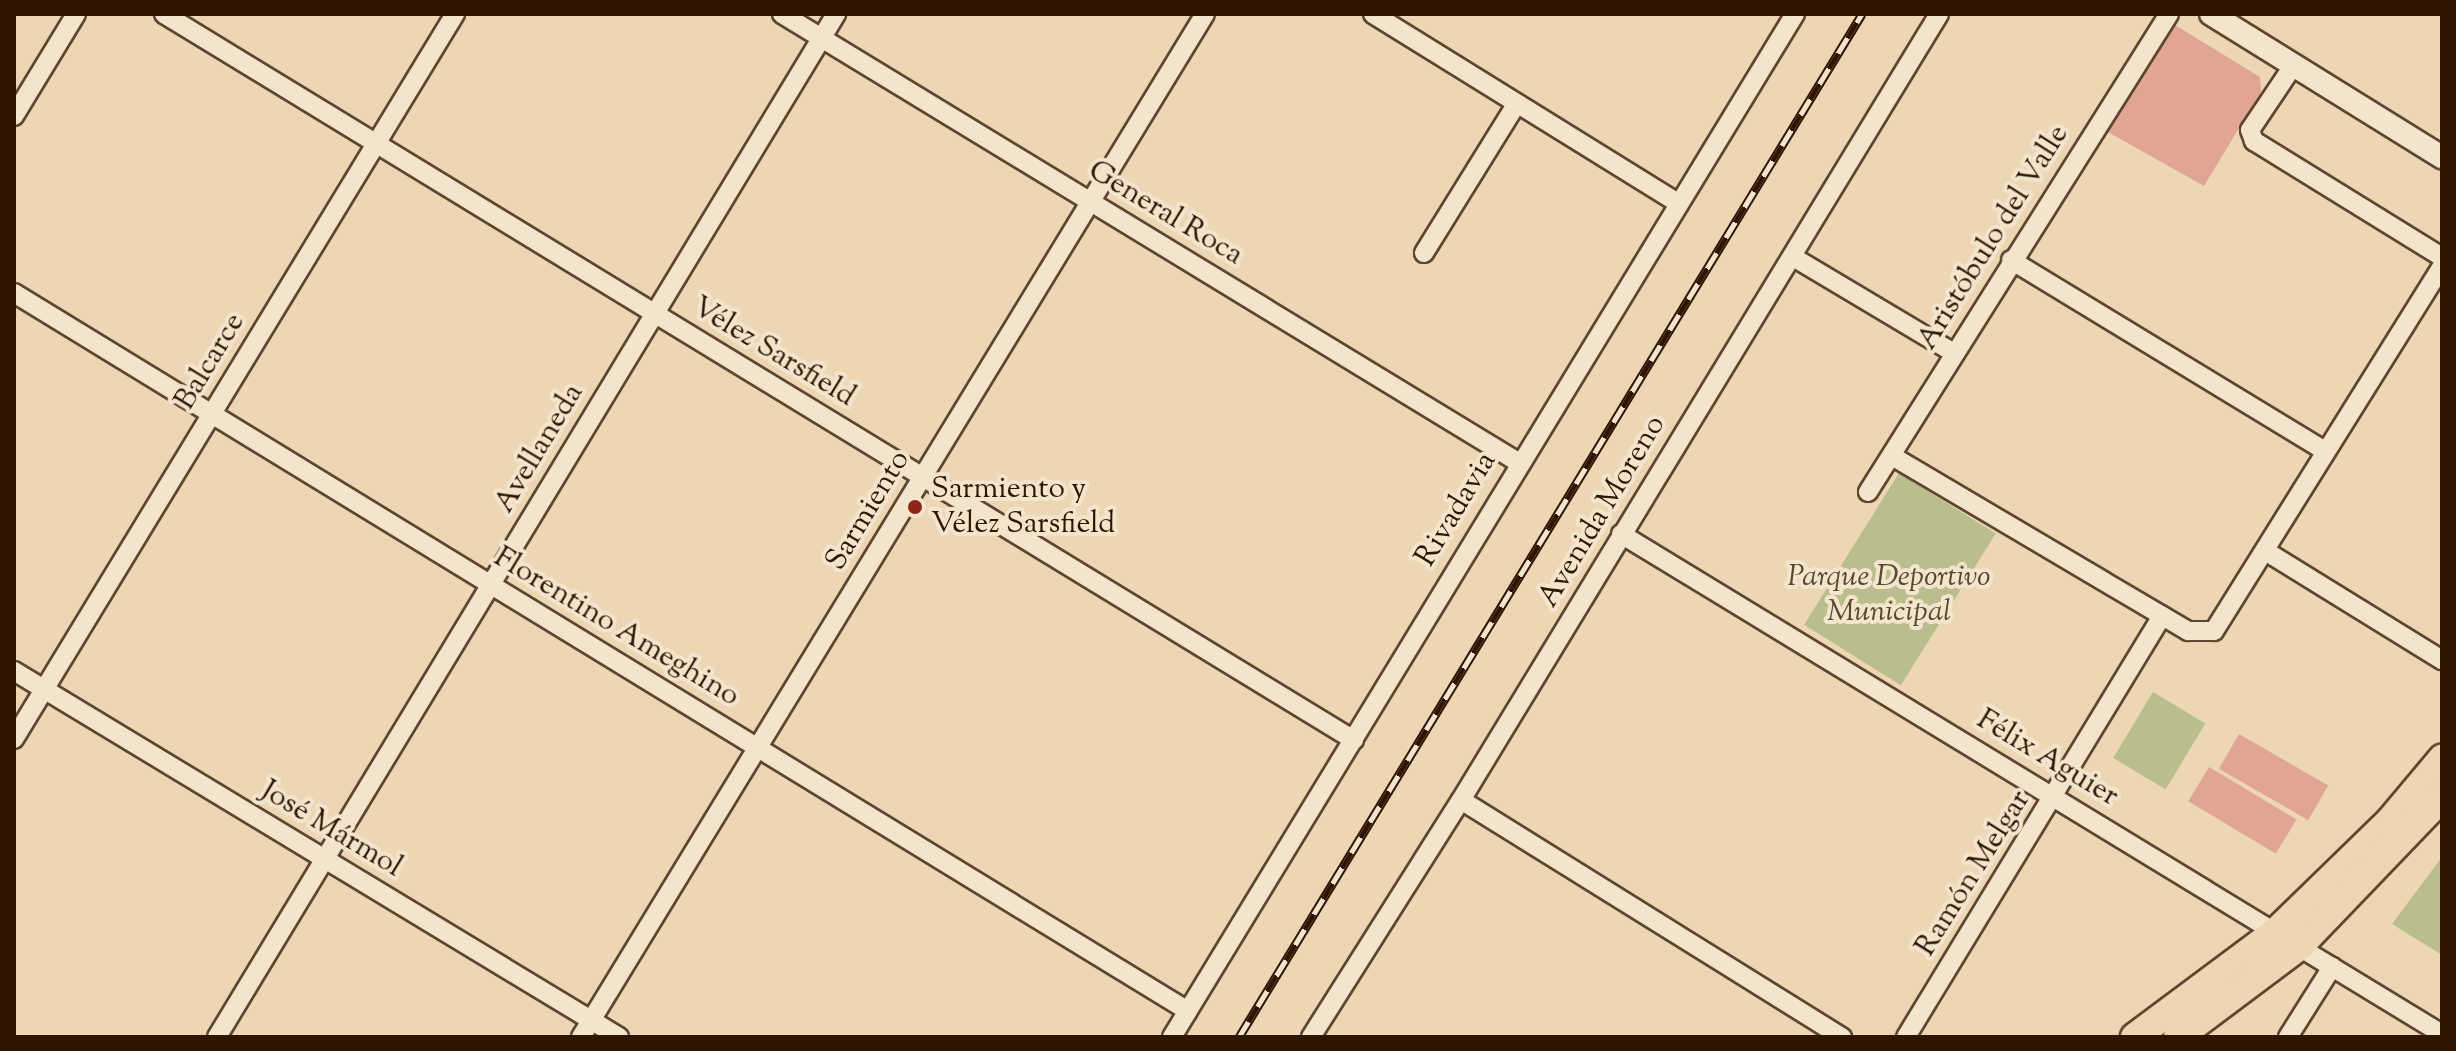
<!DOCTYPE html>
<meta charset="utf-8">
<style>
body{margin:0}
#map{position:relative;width:2456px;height:1051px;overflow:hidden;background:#edd6b4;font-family:"Sorts Mill Goudy",serif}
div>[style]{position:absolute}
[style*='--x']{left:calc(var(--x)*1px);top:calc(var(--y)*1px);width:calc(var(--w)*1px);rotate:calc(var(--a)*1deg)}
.green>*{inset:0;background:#b9be8c;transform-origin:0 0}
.building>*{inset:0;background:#e1a593;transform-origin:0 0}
.roads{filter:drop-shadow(2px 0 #5e462f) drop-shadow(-2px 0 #5e462f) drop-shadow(0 2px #5e462f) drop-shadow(0 -2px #5e462f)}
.minor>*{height:18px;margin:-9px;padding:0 9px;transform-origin:9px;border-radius:9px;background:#f3e4ce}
.tertiary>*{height:22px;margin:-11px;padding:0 11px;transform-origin:11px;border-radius:11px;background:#f3e4ce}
.primary>*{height:28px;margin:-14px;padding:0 14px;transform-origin:14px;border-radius:14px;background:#edd6b4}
.rail>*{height:9px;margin-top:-4.5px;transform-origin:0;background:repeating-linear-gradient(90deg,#f3e4ce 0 18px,#2e1603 0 36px);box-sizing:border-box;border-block:2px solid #2e1603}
.dots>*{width:22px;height:22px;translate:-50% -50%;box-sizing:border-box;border:4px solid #f3e4ce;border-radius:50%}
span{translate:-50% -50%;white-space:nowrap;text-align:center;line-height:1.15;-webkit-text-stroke:8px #f3e4ce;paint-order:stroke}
.street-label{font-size:30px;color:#2e1603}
.poi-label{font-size:30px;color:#2e1603}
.left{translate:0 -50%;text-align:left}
.park-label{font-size:30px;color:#58482c;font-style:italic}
.frame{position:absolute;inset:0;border:16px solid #2e1603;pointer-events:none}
</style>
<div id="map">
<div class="green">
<i style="left:1899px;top:473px;width:114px;height:179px;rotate:32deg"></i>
<i style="left:2153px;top:692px;width:61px;height:77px;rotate:31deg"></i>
<i style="clip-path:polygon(2442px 857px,2442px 955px,2392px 924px)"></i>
</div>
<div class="building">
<i style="clip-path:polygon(2175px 25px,2260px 77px,2261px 92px,2204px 186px,2108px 132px)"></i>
<i style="left:2239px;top:734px;width:103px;height:40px;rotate:30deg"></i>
<i style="left:2209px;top:767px;width:102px;height:40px;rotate:31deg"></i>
</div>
<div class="roads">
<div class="minor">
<i style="--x:164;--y:14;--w:1394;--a:31.39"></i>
<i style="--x:782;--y:14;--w:862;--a:31.33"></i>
<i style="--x:1373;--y:14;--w:360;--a:31.8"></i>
<i style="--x:2293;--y:66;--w:77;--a:123.9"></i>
<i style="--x:2250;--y:130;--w:12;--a:70"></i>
<i style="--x:2254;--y:141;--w:221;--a:31.7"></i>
<i style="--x:14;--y:116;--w:119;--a:-58.7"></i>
<i style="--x:1424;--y:253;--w:176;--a:-58.2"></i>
<i style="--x:1793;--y:257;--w:187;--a:30.8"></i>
<i style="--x:2011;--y:260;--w:368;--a:31.3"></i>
<i style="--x:14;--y:293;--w:1376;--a:31.45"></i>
<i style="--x:1892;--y:456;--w:344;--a:30.6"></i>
<i style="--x:2188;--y:631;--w:26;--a:0"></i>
<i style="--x:2214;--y:631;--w:430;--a:-58"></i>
<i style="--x:1868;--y:492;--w:565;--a:-57.8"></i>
<i style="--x:1621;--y:534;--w:961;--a:31.34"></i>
<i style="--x:2267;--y:552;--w:206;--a:31.7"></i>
<i style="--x:14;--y:671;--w:707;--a:31.17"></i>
<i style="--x:14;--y:739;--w:849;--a:-58.69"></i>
<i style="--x:1461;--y:800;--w:449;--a:31.9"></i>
<i style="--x:217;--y:1037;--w:1196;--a:-58.82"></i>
<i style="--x:581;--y:1037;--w:1198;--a:-58.62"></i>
<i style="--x:1172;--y:1037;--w:1198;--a:-58.66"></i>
<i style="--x:1311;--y:1037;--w:280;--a:-57.7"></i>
<i style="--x:1461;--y:800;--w:920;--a:-58.69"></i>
<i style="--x:1906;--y:1037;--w:493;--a:-58.7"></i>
<i style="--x:2288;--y:1037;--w:83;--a:-57.8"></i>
</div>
<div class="tertiary">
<i style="--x:2211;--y:14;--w:272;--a:31.8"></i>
</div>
<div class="primary">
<i style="--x:2135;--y:1037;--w:176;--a:-36.7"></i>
<i style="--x:2276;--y:932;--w:161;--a:-44.2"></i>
<i style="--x:2391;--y:820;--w:80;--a:-50.1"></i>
<i style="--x:2178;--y:1037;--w:151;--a:-36.9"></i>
<i style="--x:2299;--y:946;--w:207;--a:-46.2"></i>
</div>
</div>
<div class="rail">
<i style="--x:1239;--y:1037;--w:1198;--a:-58.66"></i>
</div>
<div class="dots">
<i style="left:915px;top:507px;background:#8f2418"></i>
</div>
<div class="street-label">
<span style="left:1165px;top:214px;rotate:31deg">General Roca</span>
<span style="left:1994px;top:238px;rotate:-58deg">Aristóbulo del Valle</span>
<span style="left:773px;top:353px;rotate:31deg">Vélez Sarsfield</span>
<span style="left:211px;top:362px;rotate:-59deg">Balcarce</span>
<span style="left:540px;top:449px;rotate:-59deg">Avellaneda</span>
<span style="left:1457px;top:510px;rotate:-59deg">Rivadavia</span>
<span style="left:869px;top:511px;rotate:-59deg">Sarmiento</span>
<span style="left:1603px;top:512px;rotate:-59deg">Avenida Moreno</span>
<span style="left:616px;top:628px;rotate:31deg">Florentino Ameghino</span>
<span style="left:2047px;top:759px;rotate:31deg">Félix Aguier</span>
<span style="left:331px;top:830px;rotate:31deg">José Mármol</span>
<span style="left:1974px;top:874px;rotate:-58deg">Ramón Melgar</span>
</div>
<div class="poi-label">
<span class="left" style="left:931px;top:507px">Sarmiento y<br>Vélez Sarsfield</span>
</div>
<div class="park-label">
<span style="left:1889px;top:595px">Parque Deportivo<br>Municipal</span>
</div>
<div class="frame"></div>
</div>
